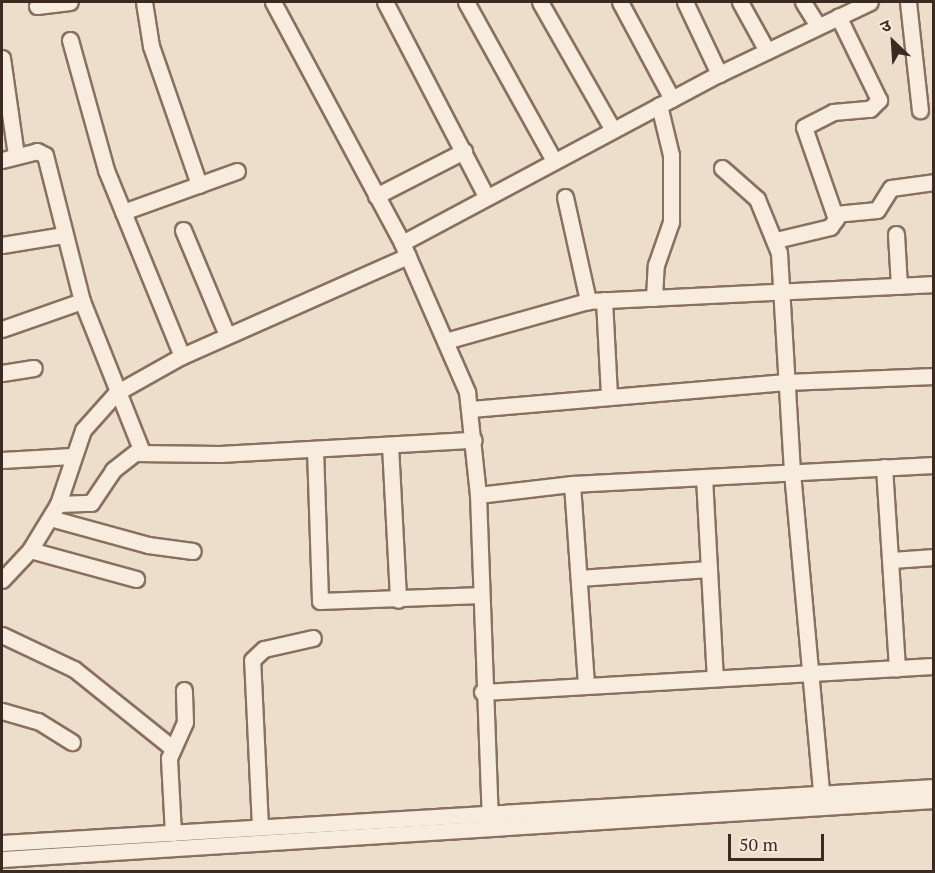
<!DOCTYPE html>
<meta charset="utf-8">
<style>
body{margin:0}
#map{position:relative;width:935px;height:873px;overflow:hidden;background:#eddecb;font-family:"PT Serif","Noto Sans Devanagari",serif}
div>[style]{position:absolute}
[style*='--x']{left:calc(var(--x)*1px);top:calc(var(--y)*1px);width:calc(var(--w)*1px);rotate:calc(var(--a)*1deg)}
.roads{filter:drop-shadow(2px 0 #89705f) drop-shadow(-2px 0 #89705f) drop-shadow(0 2px #89705f) drop-shadow(0 -2px #89705f)}
.minor>*{height:15px;margin:-7.5px;padding:0 7.5px;transform-origin:7.5px;border-radius:7.5px;background:#f8ecde}
span{translate:-50% -50%;white-space:nowrap;text-align:center;line-height:1.15;-webkit-text-stroke:4.5px #f5e9da;paint-order:stroke}
.frame{position:absolute;inset:0;border:3px solid #3b2a22;pointer-events:none}
.north{position:absolute;left:863px;top:12px;width:60px;height:60px;-webkit-text-stroke:4px #f5e9da;paint-order:stroke;rotate:335deg;font-size:16px;font-weight:700;line-height:24px;text-align:center;color:#3b2a22}
.north::after{content:'';display:block;margin:auto;width:21px;height:27px;background:#3b2a22;clip-path:polygon(50% 0,100% 100%,50% 72%,0 100%)}
.scale{position:absolute;left:728px;top:834px;width:96px;height:27px;box-sizing:border-box;border:3px solid #3b2a22;border-top:0;padding-left:8px;font-size:18px;line-height:21px;white-space:nowrap;color:#3b2a22;-webkit-text-stroke:4px #f5e9da;paint-order:stroke}
</style>
<div id="map">
<div class="roads">
<div class="minor">
<i style="--x:144;--y:2;--w:45;--a:81"></i>
<i style="--x:151;--y:46;--w:147;--a:70.9"></i>
<i style="--x:273;--y:2;--w:273;--a:61.8"></i>
<i style="--x:402;--y:243;--w:163;--a:66.4"></i>
<i style="--x:467;--y:392;--w:104;--a:83.9"></i>
<i style="--x:478;--y:495;--w:326;--a:87.9"></i>
<i style="--x:385;--y:2;--w:219;--a:62.5"></i>
<i style="--x:466;--y:2;--w:182;--a:61"></i>
<i style="--x:540;--y:2;--w:147;--a:60.3"></i>
<i style="--x:620;--y:2;--w:110;--a:61.8"></i>
<i style="--x:685;--y:2;--w:80;--a:64.7"></i>
<i style="--x:740;--y:2;--w:56;--a:61.1"></i>
<i style="--x:803;--y:2;--w:28;--a:58"></i>
<i style="--x:908;--y:2;--w:109;--a:83.7"></i>
<i style="--x:37;--y:6;--w:33;--a:-7"></i>
<i style="--x:70;--y:40;--w:135;--a:74.5"></i>
<i style="--x:106;--y:170;--w:201;--a:67.8"></i>
<i style="--x:2;--y:58;--w:98;--a:81.8"></i>
<i style="--x:2;--y:160;--w:36;--a:-14"></i>
<i style="--x:37;--y:151;--w:9;--a:27"></i>
<i style="--x:45;--y:155;--w:151;--a:75.8"></i>
<i style="--x:82;--y:301;--w:162;--a:68.3"></i>
<i style="--x:722;--y:168;--w:47;--a:41.5"></i>
<i style="--x:757;--y:199;--w:58;--a:67.8"></i>
<i style="--x:779;--y:253;--w:219;--a:86.6"></i>
<i style="--x:792;--y:472;--w:333;--a:84.8"></i>
<i style="--x:376;--y:196;--w:99;--a:-27.1"></i>
<i style="--x:565;--y:197;--w:107;--a:77.5"></i>
<i style="--x:123;--y:212;--w:121;--a:-19.8"></i>
<i style="--x:835;--y:214;--w:42;--a:-5.4"></i>
<i style="--x:877;--y:210;--w:26;--a:-58"></i>
<i style="--x:891;--y:188;--w:43;--a:-7.9"></i>
<i style="--x:183;--y:230;--w:114;--a:67.3"></i>
<i style="--x:896;--y:234;--w:52;--a:86.7"></i>
<i style="--x:776;--y:240;--w:56;--a:-13.5"></i>
<i style="--x:830;--y:227;--w:10;--a:-53"></i>
<i style="--x:836;--y:219;--w:97;--a:-109.2"></i>
<i style="--x:804;--y:127;--w:33;--a:-27"></i>
<i style="--x:833;--y:112;--w:37;--a:-5"></i>
<i style="--x:870;--y:109;--w:13;--a:-45"></i>
<i style="--x:879;--y:100;--w:93;--a:-116"></i>
<i style="--x:402;--y:243;--w:359;--a:-28.1"></i>
<i style="--x:719;--y:74;--w:167;--a:-25.5"></i>
<i style="--x:2;--y:245;--w:63;--a:-9.2"></i>
<i style="--x:654;--y:298;--w:33;--a:-87"></i>
<i style="--x:656;--y:265;--w:46;--a:-70.8"></i>
<i style="--x:671;--y:222;--w:67;--a:-90"></i>
<i style="--x:671;--y:155;--w:51;--a:-103.5"></i>
<i style="--x:604;--y:300;--w:97;--a:87"></i>
<i style="--x:2;--y:329;--w:85;--a:-19.3"></i>
<i style="--x:449;--y:340;--w:144;--a:-15.7"></i>
<i style="--x:588;--y:301;--w:346;--a:-2.8"></i>
<i style="--x:2;--y:373;--w:32;--a:-9"></i>
<i style="--x:471;--y:409;--w:316;--a:-4.9"></i>
<i style="--x:786;--y:382;--w:148;--a:-2.3"></i>
<i style="--x:390;--y:445;--w:155;--a:87"></i>
<i style="--x:315;--y:449;--w:152;--a:88.1"></i>
<i style="--x:320;--y:601;--w:161;--a:-2.1"></i>
<i style="--x:2;--y:460;--w:70;--a:-3.3"></i>
<i style="--x:884;--y:467;--w:202;--a:86.3"></i>
<i style="--x:704;--y:477;--w:200;--a:86.9"></i>
<i style="--x:572;--y:484;--w:200;--a:86"></i>
<i style="--x:478;--y:495;--w:95;--a:-6.7"></i>
<i style="--x:572;--y:484;--w:362;--a:-3"></i>
<i style="--x:58;--y:504;--w:33;--a:-2"></i>
<i style="--x:91;--y:503;--w:40;--a:-56"></i>
<i style="--x:113;--y:470;--w:28;--a:-38"></i>
<i style="--x:135;--y:453;--w:85;--a:0.7"></i>
<i style="--x:220;--y:454;--w:254;--a:-3.2"></i>
<i style="--x:50;--y:518;--w:102;--a:15.4"></i>
<i style="--x:148;--y:545;--w:45;--a:7.6"></i>
<i style="--x:30;--y:550;--w:110;--a:15.3"></i>
<i style="--x:892;--y:560;--w:42;--a:-4.1"></i>
<i style="--x:579;--y:578;--w:130;--a:-4"></i>
<i style="--x:2;--y:580;--w:41;--a:-47"></i>
<i style="--x:30;--y:550;--w:54;--a:-58.7"></i>
<i style="--x:58;--y:504;--w:78;--a:-71.3"></i>
<i style="--x:83;--y:430;--w:50;--a:-48.3"></i>
<i style="--x:116;--y:393;--w:76;--a:-29.3"></i>
<i style="--x:182;--y:356;--w:247;--a:-23.9"></i>
<i style="--x:2;--y:635;--w:80;--a:25.3"></i>
<i style="--x:74;--y:669;--w:124;--a:38.8"></i>
<i style="--x:482;--y:692;--w:453;--a:-3.3"></i>
<i style="--x:2;--y:711;--w:37;--a:16"></i>
<i style="--x:38;--y:721;--w:40;--a:32"></i>
<i style="--x:260;--y:827;--w:167;--a:-92.7"></i>
<i style="--x:252;--y:660;--w:16;--a:-43"></i>
<i style="--x:264;--y:649;--w:50;--a:-12.7"></i>
<i style="--x:173;--y:833;--w:75;--a:-93.1"></i>
<i style="--x:169;--y:758;--w:39;--a:-66"></i>
<i style="--x:185;--y:722;--w:32;--a:-92"></i>
<i style="--x:2;--y:843;--w:934;--a:-3.44"></i>
<i style="--x:2;--y:859;--w:934;--a:-3.62"></i>
</div>
</div>
<div class="frame"></div>
<div class="north">उ</div>
<div class="scale">50 m</div>
</div>
